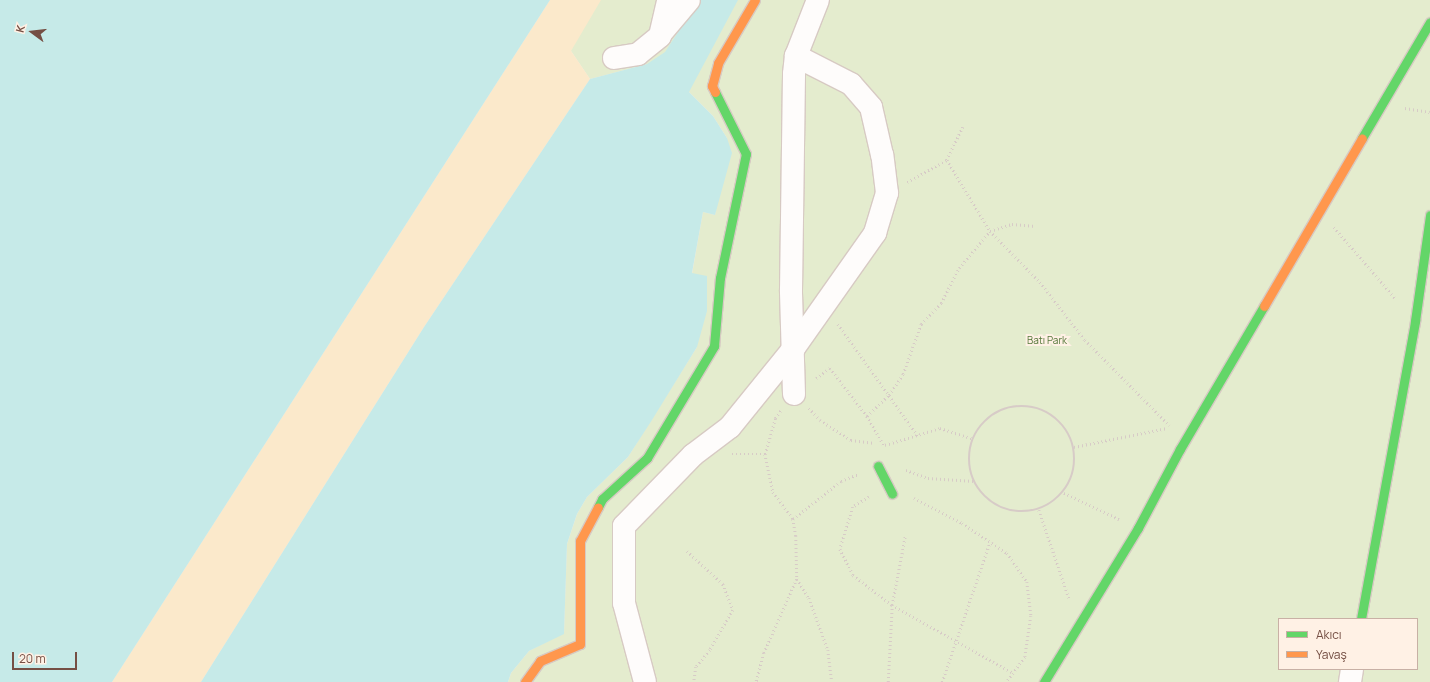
<!DOCTYPE html>
<meta charset="utf-8">
<style>
body{margin:0}
#map{position:relative;width:1430px;height:682px;overflow:hidden;background:#f6ede5;font-family:Manrope,sans-serif}
div>[style]{position:absolute}
[style*='--x']{left:calc(var(--x)*1px);top:calc(var(--y)*1px);width:calc(var(--w)*1px);rotate:calc(var(--a)*1deg)}
.green>*{inset:0;background:#e4ecce}
.sand>*{inset:0;background:#fbe9cb}
.water>*{inset:0;background:#c6eae8}
.path>*{height:2.5px;margin-top:-1.25px;transform-origin:0;background:repeating-linear-gradient(90deg,#d7cbc7 0 1px,transparent 0 4px)}
.path>.ring{margin:-1.25px;padding:0;box-sizing:content-box;background:none;border:2.5px solid #d7cbc7;border-radius:50%}
.roads{filter:drop-shadow(1px 0 #d7cac3) drop-shadow(-1px 0 #d7cac3) drop-shadow(0 1px #d7cac3) drop-shadow(0 -1px #d7cac3)}
.street>*{height:22px;margin:-11px;padding:0 11px;transform-origin:11px;border-radius:11px;background:#fefcfb}
.fast>*{height:9px;margin:-4.5px;padding:0 4.5px;transform-origin:4.5px;border-radius:4.5px;background:#63d668}
.slow>*{height:9px;margin:-4.5px;padding:0 4.5px;transform-origin:4.5px;border-radius:4.5px;background:#ff974d}
span{translate:-50% -50%;white-space:nowrap;text-align:center;line-height:1.15;-webkit-text-stroke:4px #fff1e5;paint-order:stroke}
.park-label{font-size:10px;color:#547739}
.legend{position:absolute;left:1278px;top:618px;width:140px;height:52px;box-sizing:border-box;background:#fff1e5;border:1px solid #c8b0a5;margin:0;padding:5px 7px;list-style:none;font-size:12px;color:#754f44}
.legend li{display:flex;align-items:center;gap:8px;height:20px}
.legend b{width:20px;border:1px solid #c8b0a5}
.north{position:absolute;left:12px;top:12px;width:40px;height:40px;-webkit-text-stroke:3px #fff1e5;paint-order:stroke;rotate:285deg;font-size:11px;font-weight:700;line-height:16px;text-align:center;color:#754f44}
.north::after{content:'';display:block;margin:auto;width:14px;height:18px;background:#754f44;clip-path:polygon(50% 0,100% 100%,50% 72%,0 100%)}
.scale{position:absolute;left:12px;top:652px;width:65px;height:18px;box-sizing:border-box;border:2px solid #754f44;border-top:0;padding-left:5px;font-size:12px;line-height:14px;white-space:nowrap;color:#754f44;-webkit-text-stroke:3px #fff1e5;paint-order:stroke}
</style>
<div id="map">
<div class="green">
<i style="clip-path:polygon(evenodd,555px 0,1430px 0,1430px 682px,508px 682px,511px 673px,529px 651px,564px 633px,567px 544px,577px 514px,587px 497px,628px 457px,697px 347px,692px 274px,703px 212px,715px 215px,727px 138px,713px 116px,689px 92px,648px 64px,590px 79px,571px 51px,555px 0,1279px 619px,1417px 619px,1417px 669px,1279px 669px,1279px 619px)"></i>
</div>
<div class="sand">
<i style="clip-path:polygon(550px 0,601px 0,571px 51px,590px 79px,424px 327px,201px 682px,112px 682px)"></i>
</div>
<div class="water">
<i style="clip-path:polygon(0 0,550px 0,112px 682px,0 682px)"></i>
<i style="clip-path:polygon(699px 0,738px 0,689px 92px,713px 116px,727px 138px,732px 153px,715px 215px,703px 212px,692px 273px,707px 276px,707px 311px,697px 347px,652px 420px,628px 457px,587px 497px,577px 514px,567px 544px,564px 634px,529px 651px,511px 673px,508px 682px,201px 682px,424px 327px,590px 79px,647px 64px,665px 52px)"></i>
</div>
<div class="path">
<i style="--x:1405;--y:108;--w:25;--a:9"></i>
<i style="--x:963;--y:127;--w:37;--a:116"></i>
<i style="--x:947;--y:160;--w:83;--a:58.8"></i>
<i style="--x:990;--y:231;--w:71;--a:45.6"></i>
<i style="--x:1040;--y:282;--w:73;--a:52.2"></i>
<i style="--x:1085;--y:340;--w:120;--a:45.3"></i>
<i style="--x:907;--y:182;--w:46;--a:-28.8"></i>
<i style="--x:1334;--y:227;--w:95;--a:49.3"></i>
<i style="--x:838;--y:324;--w:138;--a:54.5"></i>
<i style="--x:816;--y:378;--w:17;--a:-36"></i>
<i style="--x:830;--y:368;--w:61;--a:52.4"></i>
<i style="--x:867;--y:416;--w:34;--a:60"></i>
<i class="ring" style="left:969px;top:406px;width:103.5px;height:103.5px"></i>
<i style="--x:809;--y:408;--w:16;--a:47"></i>
<i style="--x:820;--y:420;--w:37;--a:33"></i>
<i style="--x:851;--y:440;--w:24;--a:7"></i>
<i style="--x:867;--y:416;--w:30;--a:-44"></i>
<i style="--x:889;--y:395;--w:25;--a:-56"></i>
<i style="--x:903;--y:374;--w:53;--a:-70.2"></i>
<i style="--x:921;--y:324;--w:29;--a:-46"></i>
<i style="--x:941;--y:303;--w:39;--a:-63"></i>
<i style="--x:959;--y:268;--w:48;--a:-50"></i>
<i style="--x:990;--y:231;--w:23;--a:-18"></i>
<i style="--x:1012;--y:224;--w:23;--a:5"></i>
<i style="--x:885;--y:445;--w:58;--a:-17.2"></i>
<i style="--x:940;--y:428;--w:35;--a:18"></i>
<i style="--x:1074;--y:447;--w:95;--a:-11.5"></i>
<i style="--x:732;--y:454;--w:33;--a:0"></i>
<i style="--x:765;--y:454;--w:39;--a:78"></i>
<i style="--x:773;--y:492;--w:34;--a:53"></i>
<i style="--x:793;--y:519;--w:17;--a:80"></i>
<i style="--x:796;--y:536;--w:43;--a:88.7"></i>
<i style="--x:797;--y:579;--w:81;--a:114"></i>
<i style="--x:764;--y:653;--w:30;--a:105"></i>
<i style="--x:765;--y:454;--w:37;--a:-74"></i>
<i style="--x:775;--y:418;--w:10;--a:-53"></i>
<i style="--x:906;--y:470;--w:23;--a:20"></i>
<i style="--x:928;--y:478;--w:46;--a:3.7"></i>
<i style="--x:1064;--y:493;--w:61;--a:25.3"></i>
<i style="--x:869;--y:497;--w:19;--a:148"></i>
<i style="--x:853;--y:507;--w:44;--a:107.2"></i>
<i style="--x:840;--y:549;--w:29;--a:63"></i>
<i style="--x:853;--y:575;--w:49;--a:37.6"></i>
<i style="--x:892;--y:605;--w:139;--a:29.3"></i>
<i style="--x:914;--y:498;--w:54;--a:27.5"></i>
<i style="--x:962;--y:523;--w:54;--a:33.7"></i>
<i style="--x:1007;--y:553;--w:35;--a:55"></i>
<i style="--x:1027;--y:582;--w:34;--a:83"></i>
<i style="--x:1031;--y:616;--w:41;--a:98.3"></i>
<i style="--x:1025;--y:657;--w:31;--a:126"></i>
<i style="--x:1039;--y:510;--w:93;--a:71.2"></i>
<i style="--x:793;--y:519;--w:61;--a:-38.4"></i>
<i style="--x:841;--y:481;--w:18;--a:-22"></i>
<i style="--x:687;--y:551;--w:49;--a:42.5"></i>
<i style="--x:723;--y:584;--w:28;--a:69"></i>
<i style="--x:733;--y:610;--w:46;--a:119.9"></i>
<i style="--x:710;--y:650;--w:22;--a:129"></i>
<i style="--x:696;--y:667;--w:15;--a:98"></i>
<i style="--x:797;--y:579;--w:22;--a:58"></i>
<i style="--x:809;--y:598;--w:55;--a:69.9"></i>
<i style="--x:828;--y:650;--w:32;--a:83"></i>
<i style="--x:888;--y:682;--w:77;--a:-87"></i>
<i style="--x:892;--y:605;--w:70;--a:-79.3"></i>
<i style="--x:942;--y:682;--w:148;--a:-71.1"></i>
</div>
<div class="roads">
<div class="street">
<i style="--x:663;--y:31;--w:40;--a:-50"></i>
<i style="--x:614;--y:58;--w:24;--a:-9"></i>
<i style="--x:638;--y:54;--w:28;--a:-39"></i>
<i style="--x:660;--y:36;--w:37;--a:-77"></i>
<i style="--x:794;--y:394;--w:104;--a:-91.7"></i>
<i style="--x:791;--y:290;--w:216;--a:-89.2"></i>
<i style="--x:794;--y:74;--w:18;--a:-84"></i>
<i style="--x:796;--y:56;--w:60;--a:-68.6"></i>
<i style="--x:645;--y:682;--w:82;--a:-104.9"></i>
<i style="--x:624;--y:603;--w:77;--a:-90"></i>
<i style="--x:624;--y:526;--w:99;--a:-45.8"></i>
<i style="--x:693;--y:455;--w:46;--a:-37.1"></i>
<i style="--x:730;--y:427;--w:102;--a:-51"></i>
<i style="--x:794;--y:348;--w:141;--a:-54.8"></i>
<i style="--x:875;--y:233;--w:42;--a:-73.3"></i>
<i style="--x:887;--y:193;--w:38;--a:-97"></i>
<i style="--x:882;--y:155;--w:49;--a:-102.9"></i>
<i style="--x:871;--y:107;--w:30;--a:-131"></i>
<i style="--x:851;--y:84;--w:62;--a:-153"></i>
<i style="--x:1350;--y:682;--w:13;--a:-81"></i>
</div>
<div class="fast">
<i style="--x:1362;--y:138;--w:134;--a:-59.6"></i>
<i style="--x:878;--y:466;--w:31;--a:63"></i>
<i style="--x:598;--y:507;--w:9;--a:-63"></i>
<i style="--x:602;--y:499;--w:61;--a:-42.3"></i>
<i style="--x:647;--y:458;--w:131;--a:-59.1"></i>
<i style="--x:714;--y:346;--w:68;--a:-85"></i>
<i style="--x:720;--y:278;--w:127;--a:-78.2"></i>
<i style="--x:746;--y:154;--w:69;--a:-116.6"></i>
<i style="--x:1361;--y:619;--w:303;--a:-79.7"></i>
<i style="--x:1415;--y:321;--w:107;--a:-81.9"></i>
<i style="--x:1044;--y:682;--w:180;--a:-58.6"></i>
<i style="--x:1138;--y:528;--w:89;--a:-62"></i>
<i style="--x:1180;--y:449;--w:166;--a:-59.6"></i>
</div>
<div class="slow">
<i style="--x:715;--y:92;--w:7;--a:-117"></i>
<i style="--x:712;--y:86;--w:24;--a:-75"></i>
<i style="--x:718;--y:63;--w:73;--a:-59.6"></i>
<i style="--x:1264;--y:306;--w:194;--a:-59.7"></i>
<i style="--x:525;--y:682;--w:26;--a:-54"></i>
<i style="--x:540;--y:661;--w:43;--a:-23"></i>
<i style="--x:580;--y:644;--w:103;--a:-90"></i>
<i style="--x:580;--y:541;--w:38;--a:-62"></i>
</div>
</div>
<div class="park-label">
<span style="left:1047px;top:341px">Batı Park</span>
</div>
<ul class="legend">
<li><b style="height:5px;background:#63d668"></b>Akıcı</li>
<li><b style="height:5px;background:#ff974d"></b>Yavaş</li>
</ul>
<div class="north">K</div>
<div class="scale">20 m</div>
</div>
